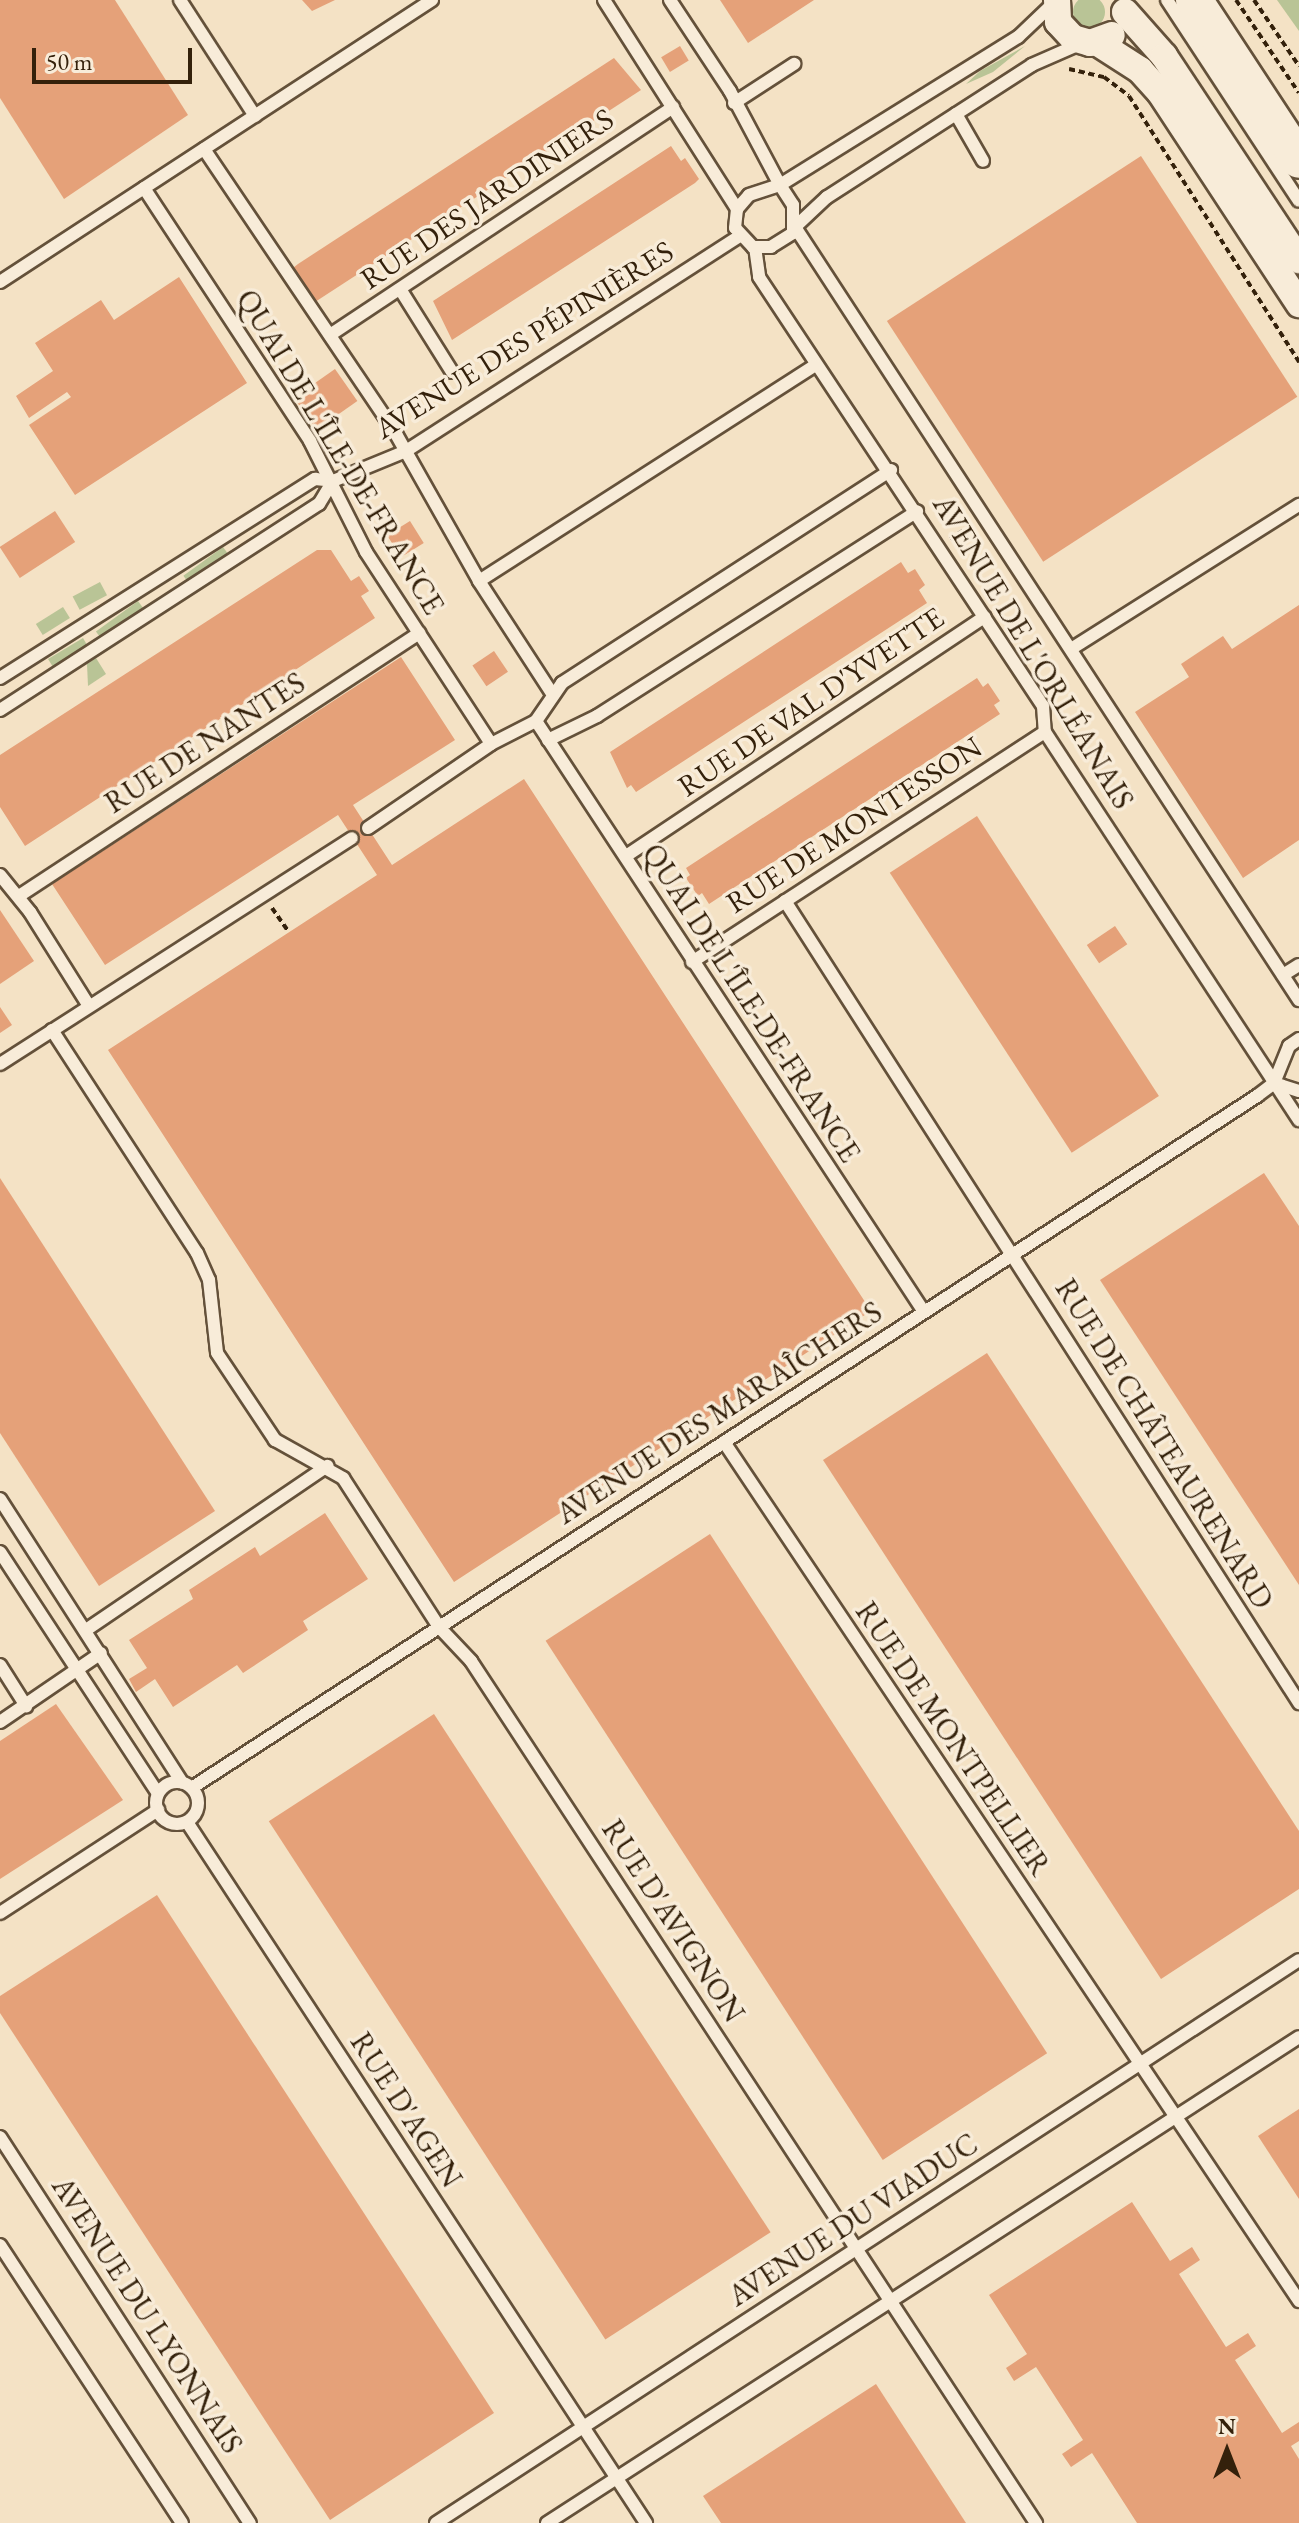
<!DOCTYPE html>
<meta charset="utf-8">
<style>
body{margin:0}
#map{position:relative;width:1299px;height:2523px;overflow:hidden;background:#f4e2c5;font-family:"EB Garamond",serif}
div>[style]{position:absolute}
[style*='--x']{left:calc(var(--x)*1px);top:calc(var(--y)*1px);width:calc(var(--w)*1px);rotate:calc(var(--a)*1deg)}
.green>*{inset:0;background:#b9c496;transform-origin:0 0}
.round{border-radius:50%}
.building>*{inset:0;background:#e5a179;transform-origin:0 0}
.path>*{height:4px;margin-top:-2px;transform-origin:0;background:repeating-linear-gradient(90deg,#34210b 0 6px,transparent 0 10px)}
.roads{filter:drop-shadow(2px 0 #64513a) drop-shadow(-2px 0 #64513a) drop-shadow(0 2px #64513a) drop-shadow(0 -2px #64513a)}
.service>*{height:12px;margin:-6px;padding:0 6px;transform-origin:6px;border-radius:6px;background:#f8ecd9}
.service>.ring{margin:-6px;padding:0;box-sizing:content-box;background:none;border:12px solid #f8ecd9;border-radius:50%}
.minor>*{height:26px;margin:-13px;padding:0 13px;transform-origin:13px;border-radius:13px;background:#f8ecd9}
.secondary>*{height:36px;margin:-18px;padding:0 18px;transform-origin:18px;border-radius:18px;background:#f8ecd9}
span{translate:-50% -50%;white-space:nowrap;text-align:center;line-height:1.15;-webkit-text-stroke:7px #f8ecd9;paint-order:stroke}
.street-label{font-size:30px;color:#34210b}
.north{position:absolute;left:1187px;top:2411px;width:80px;height:80px;-webkit-text-stroke:6px #f8ecd9;paint-order:stroke;rotate:0deg;font-size:22px;font-weight:700;line-height:32px;text-align:center;color:#34210b}
.north::after{content:'';display:block;margin:auto;width:28px;height:36px;background:#34210b;clip-path:polygon(50% 0,100% 100%,50% 72%,0 100%)}
.scale{position:absolute;left:32px;top:48px;width:160px;height:36px;box-sizing:border-box;border:4px solid #34210b;border-top:0;padding-left:10px;font-size:24px;line-height:28px;white-space:nowrap;color:#34210b;-webkit-text-stroke:6px #f8ecd9;paint-order:stroke}
</style>
<div id="map">
<div class="green">
<i class="round" style="left:1073px;top:-4px;width:32px;height:32px"></i>
<i style="clip-path:polygon(1277px 0,1299px 0,1299px 31px)"></i>
<i style="clip-path:polygon(1025px 46px,993px 72px,966px 84px,980px 71px)"></i>
<i style="left:223px;top:547px;width:9px;height:49px;rotate:54deg"></i>
<i style="left:100px;top:582px;width:15px;height:31px;rotate:62deg"></i>
<i style="left:138px;top:601px;width:9px;height:52px;rotate:54deg"></i>
<i style="left:63px;top:607px;width:13px;height:32px;rotate:58deg"></i>
<i style="clip-path:polygon(83px 638px,87px 645px,53px 667px,48px 659px)"></i>
<i style="clip-path:polygon(96px 658px,106px 674px,88px 686px,87px 664px)"></i>
</div>
<div class="building">
<i style="clip-path:polygon(0 0,115px 0,188px 115px,64px 199px,0 98px)"></i>
<i style="clip-path:polygon(302px 0,335px 0,312px 11px)"></i>
<i style="clip-path:polygon(720px 0,814px 0,748px 43px)"></i>
<i style="left:680px;top:46px;width:17px;height:22px;rotate:59deg"></i>
<i style="clip-path:polygon(614px 58px,641px 90px,315px 302px,293px 268px,298px 264px)"></i>
<i style="clip-path:polygon(671px 146px,681px 161px,685px 158px,699px 179px,695px 183px,452px 340px,433px 301px)"></i>
<i style="left:1141px;top:156px;width:287px;height:303px;rotate:57deg"></i>
<i style="clip-path:polygon(179px 277px,247px 383px,75px 495px,29px 425px,71px 397px,67px 392px,29px 418px,16px 396px,53px 371px,35px 343px,101px 300px,114px 320px)"></i>
<i style="left:335px;top:369px;width:39px;height:50px;rotate:55deg"></i>
<i style="left:55px;top:511px;width:37px;height:66px;rotate:57deg"></i>
<i style="left:410px;top:521px;width:26px;height:27px;rotate:58deg"></i>
<i style="clip-path:polygon(317px 550px,331px 550px,351px 581px,359px 576px,369px 591px,361px 596px,375px 618px,25px 846px,0 807px,0 755px)"></i>
<i style="clip-path:polygon(901px 562px,908px 573px,915px 569px,925px 585px,919px 590px,927px 603px,636px 792px,631px 785px,627px 788px,610px 752px)"></i>
<i style="clip-path:polygon(1299px 605px,1299px 840px,1243px 878px,1135px 712px,1189px 677px,1181px 664px,1223px 636px,1232px 649px)"></i>
<i style="left:494px;top:651px;width:25px;height:26px;rotate:56deg"></i>
<i style="clip-path:polygon(401px 657px,455px 740px,353px 805px,392px 865px,524px 779px,871px 1311px,454px 1582px,108px 1050px,377px 875px,338px 815px,105px 965px,52px 884px)"></i>
<i style="clip-path:polygon(977px 678px,983px 687px,988px 683px,1000px 701px,994px 705px,1000px 714px,709px 904px,702px 893px,698px 896px,686px 878px,690px 875px,686px 868px)"></i>
<i style="left:977px;top:816px;width:334px;height:104px;rotate:57deg"></i>
<i style="clip-path:polygon(0 910px,34px 961px,0 984px)"></i>
<i style="left:1115px;top:926px;width:22px;height:34px;rotate:56deg"></i>
<i style="clip-path:polygon(0 1007px,12px 1025px,0 1033px)"></i>
<i style="clip-path:polygon(1264px 1173px,1299px 1226px,1299px 1585px,1100px 1280px)"></i>
<i style="clip-path:polygon(0 1178px,215px 1511px,99px 1586px,0 1433px)"></i>
<i style="clip-path:polygon(987px 1353px,1299px 1831px,1299px 1889px,1161px 1979px,823px 1460px)"></i>
<i style="clip-path:polygon(325px 1513px,368px 1579px,303px 1621px,308px 1630px,243px 1673px,237px 1665px,173px 1707px,155px 1679px,136px 1692px,129px 1679px,147px 1668px,129px 1640px,193px 1599px,189px 1590px,255px 1547px,260px 1556px)"></i>
<i style="left:710px;top:1534px;width:619px;height:196px;rotate:57deg"></i>
<i style="clip-path:polygon(56px 1704px,123px 1800px,0 1879px,0 1741px)"></i>
<i style="left:434px;top:1714px;width:618px;height:197px;rotate:57deg"></i>
<i style="clip-path:polygon(157px 1895px,494px 2413px,330px 2520px,0 2013px,0 1996px)"></i>
<i style="clip-path:polygon(1299px 2109px,1299px 2199px,1258px 2136px)"></i>
<i style="clip-path:polygon(1132px 2202px,1170px 2261px,1192px 2247px,1200px 2260px,1179px 2274px,1226px 2347px,1248px 2333px,1256px 2346px,1235px 2360px,1282px 2433px,1299px 2422px,1299px 2441px,1291px 2446px,1299px 2459px,1299px 2523px,1137px 2523px,1092px 2453px,1071px 2467px,1062px 2454px,1083px 2440px,1036px 2367px,1014px 2381px,1006px 2368px,1027px 2354px,989px 2295px)"></i>
<i style="clip-path:polygon(876px 2384px,966px 2523px,721px 2523px,703px 2496px)"></i>
</div>
<div class="path">
<i style="--x:1236;--y:0;--w:112;--a:55.9"></i>
<i style="--x:1254;--y:0;--w:80;--a:55.7"></i>
<i style="--x:1069;--y:69;--w:36;--a:13"></i>
<i style="--x:1104;--y:77;--w:31;--a:37"></i>
<i style="--x:1129;--y:96;--w:316;--a:57.4"></i>
<i style="--x:950;--y:539;--w:24;--a:-33"></i>
<i style="--x:272;--y:908;--w:29;--a:55"></i>
<i style="--x:740;--y:1395;--w:14;--a:65"></i>
<i style="--x:641;--y:1460;--w:14;--a:54"></i>
</div>
<div class="roads">
<div class="service">
<i style="--x:180;--y:0;--w:138;--a:57.1"></i>
<i style="--x:604;--y:0;--w:248;--a:57.5"></i>
<i style="--x:670;--y:0;--w:109;--a:56.6"></i>
<i style="--x:730;--y:91;--w:106;--a:62"></i>
<i style="--x:780;--y:185;--w:280;--a:-31.9"></i>
<i style="--x:1018;--y:37;--w:52;--a:-43.5"></i>
<i style="--x:1167;--y:0;--w:240;--a:56.7"></i>
<i style="--x:1082;--y:43;--w:55;--a:156.3"></i>
<i style="--x:1032;--y:65;--w:244;--a:147.2"></i>
<i style="--x:827;--y:197;--w:44;--a:136.8"></i>
<i style="--x:795;--y:227;--w:923;--a:56.9"></i>
<i style="--x:734;--y:103;--w:72;--a:-33"></i>
<i style="--x:956;--y:114;--w:54;--a:60.1"></i>
<i style="--x:204;--y:149;--w:344;--a:56"></i>
<i style="--x:396;--y:434;--w:169;--a:60.5"></i>
<i style="--x:479;--y:581;--w:132;--a:57"></i>
<i style="--x:780;--y:185;--w:24;--a:57"></i>
<i style="--x:793;--y:205;--w:28;--a:90"></i>
<i style="--x:793;--y:233;--w:26;--a:148"></i>
<i style="--x:771;--y:247;--w:18;--a:180"></i>
<i style="--x:753;--y:247;--w:26;--a:-133"></i>
<i style="--x:735;--y:228;--w:19;--a:-84"></i>
<i style="--x:737;--y:209;--w:18;--a:-49"></i>
<i style="--x:749;--y:195;--w:33;--a:-18"></i>
<i style="--x:144;--y:188;--w:303;--a:56.7"></i>
<i style="--x:310;--y:441;--w:124;--a:63.2"></i>
<i style="--x:366;--y:552;--w:229;--a:56.9"></i>
<i style="--x:755;--y:247;--w:30;--a:82"></i>
<i style="--x:759;--y:277;--w:514;--a:56.5"></i>
<i style="--x:1043;--y:706;--w:26;--a:86"></i>
<i style="--x:1045;--y:732;--w:464;--a:56.8"></i>
<i style="--x:0;--y:282;--w:516;--a:-33.14"></i>
<i style="--x:400;--y:289;--w:98;--a:57.9"></i>
<i style="--x:330;--y:335;--w:412;--a:-33.6"></i>
<i style="--x:479;--y:581;--w:399;--a:-32.7"></i>
<i style="--x:1071;--y:649;--w:270;--a:-32.3"></i>
<i style="--x:0;--y:678;--w:373;--a:-32.3"></i>
<i style="--x:315;--y:479;--w:18;--a:6"></i>
<i style="--x:333;--y:481;--w:79;--a:-22.3"></i>
<i style="--x:406;--y:451;--w:396;--a:-32.8"></i>
<i style="--x:0;--y:710;--w:380;--a:-32.9"></i>
<i style="--x:319;--y:504;--w:27;--a:-59"></i>
<i style="--x:536;--y:721;--w:707;--a:56.71"></i>
<i style="--x:548;--y:740;--w:55;--a:-26.1"></i>
<i style="--x:597;--y:716;--w:380;--a:-32.6"></i>
<i style="--x:368;--y:828;--w:149;--a:-34.3"></i>
<i style="--x:491;--y:744;--w:51;--a:-27.1"></i>
<i style="--x:536;--y:721;--w:46;--a:-55.6"></i>
<i style="--x:562;--y:683;--w:392;--a:-32.9"></i>
<i style="--x:626;--y:856;--w:431;--a:-33.7"></i>
<i style="--x:0;--y:875;--w:48;--a:51"></i>
<i style="--x:30;--y:912;--w:111;--a:57.9"></i>
<i style="--x:19;--y:896;--w:479;--a:-33.3"></i>
<i style="--x:785;--y:901;--w:953;--a:57.34"></i>
<i style="--x:692;--y:962;--w:421;--a:-33.1"></i>
<i style="--x:1283;--y:975;--w:19;--a:-32"></i>
<i style="--x:52;--y:1030;--w:266;--a:57"></i>
<i style="--x:197;--y:1253;--w:30;--a:66"></i>
<i style="--x:209;--y:1280;--w:73;--a:83.7"></i>
<i style="--x:217;--y:1353;--w:105;--a:56.3"></i>
<i style="--x:275;--y:1440;--w:78;--a:29.2"></i>
<i style="--x:343;--y:1478;--w:177;--a:57.2"></i>
<i style="--x:439;--y:1627;--w:47;--a:46.7"></i>
<i style="--x:471;--y:1661;--w:1031;--a:56.76"></i>
<i style="--x:0;--y:1064;--w:418;--a:-32.7"></i>
<i style="--x:1274;--y:1083;--w:26;--a:18"></i>
<i style="--x:724;--y:1442;--w:1034;--a:56.2"></i>
<i style="--x:0;--y:1499;--w:337;--a:57.3"></i>
<i style="--x:0;--y:1552;--w:288;--a:56.8"></i>
<i style="--x:86;--y:1630;--w:292;--a:-34.2"></i>
<i style="--x:0;--y:1665;--w:49;--a:57.6"></i>
<i style="--x:0;--y:1722;--w:122;--a:-34.3"></i>
<i class="ring" style="left:156px;top:1782px;width:30px;height:30px"></i>
<i style="--x:193;--y:1787;--w:1269;--a:-33"></i>
<i style="--x:1257;--y:1096;--w:21;--a:-37"></i>
<i style="--x:1274;--y:1083;--w:40;--a:-68"></i>
<i style="--x:1289;--y:1046;--w:12;--a:-35"></i>
<i style="--x:187;--y:1822;--w:838;--a:56.78"></i>
<i style="--x:0;--y:1913;--w:189;--a:-33.1"></i>
<i style="--x:0;--y:2137;--w:460;--a:57.1"></i>
<i style="--x:0;--y:2245;--w:332;--a:56.8"></i>
<i style="--x:436;--y:2523;--w:1030;--a:-33.12"></i>
<i style="--x:547;--y:2523;--w:895;--a:-32.87"></i>
</div>
<div class="minor">
<i style="--x:1057;--y:0;--w:22;--a:87"></i>
<i style="--x:1058;--y:22;--w:22;--a:47"></i>
<i style="--x:1073;--y:38;--w:18;--a:16"></i>
<i style="--x:1090;--y:43;--w:23;--a:-20"></i>
<i style="--x:1125;--y:12;--w:59;--a:48.4"></i>
<i style="--x:1164;--y:56;--w:245;--a:56.5"></i>
<i style="--x:1098;--y:43;--w:50;--a:32.7"></i>
<i style="--x:1140;--y:70;--w:30;--a:48"></i>
<i style="--x:1160;--y:92;--w:254;--a:56.7"></i>
</div>
<div class="secondary">
<i style="--x:1194;--y:0;--w:191;--a:56.7"></i>
</div>
</div>
<div class="street-label">
<span style="left:487px;top:199px;rotate:-34deg">RUE DES JARDINIERS</span>
<span style="left:524px;top:340px;rotate:-32deg">AVENUE DES PÉPINIÈRES</span>
<span style="left:340px;top:452px;rotate:59deg">QUAI DE L'ÎLE-DE-FRANCE</span>
<span style="left:1033px;top:652px;rotate:59deg">AVENUE DE L'ORLÉANAIS</span>
<span style="left:811px;top:702px;rotate:-34deg">RUE DE VAL D'YVETTE</span>
<span style="left:205px;top:743px;rotate:-33deg">RUE DE NANTES</span>
<span style="left:854px;top:825px;rotate:-33deg">RUE DE MONTESSON</span>
<span style="left:751px;top:1003px;rotate:57deg">QUAI DE L'ÎLE-DE-FRANCE</span>
<span style="left:719px;top:1413px;rotate:-33deg">AVENUE DES MARAÎCHERS</span>
<span style="left:1164px;top:1444px;rotate:58deg">RUE DE CHÂTEAURENARD</span>
<span style="left:953px;top:1739px;rotate:56deg">RUE DE MONTPELLIER</span>
<span style="left:673px;top:1921px;rotate:57deg">RUE D'AVIGNON</span>
<span style="left:406px;top:2110px;rotate:57deg">RUE D'AGEN</span>
<span style="left:853px;top:2220px;rotate:-33deg">AVENUE DU VIADUC</span>
<span style="left:147px;top:2315px;rotate:57deg">AVENUE DU LYONNAIS</span>
</div>
<div class="north">N</div>
<div class="scale">50 m</div>
</div>
